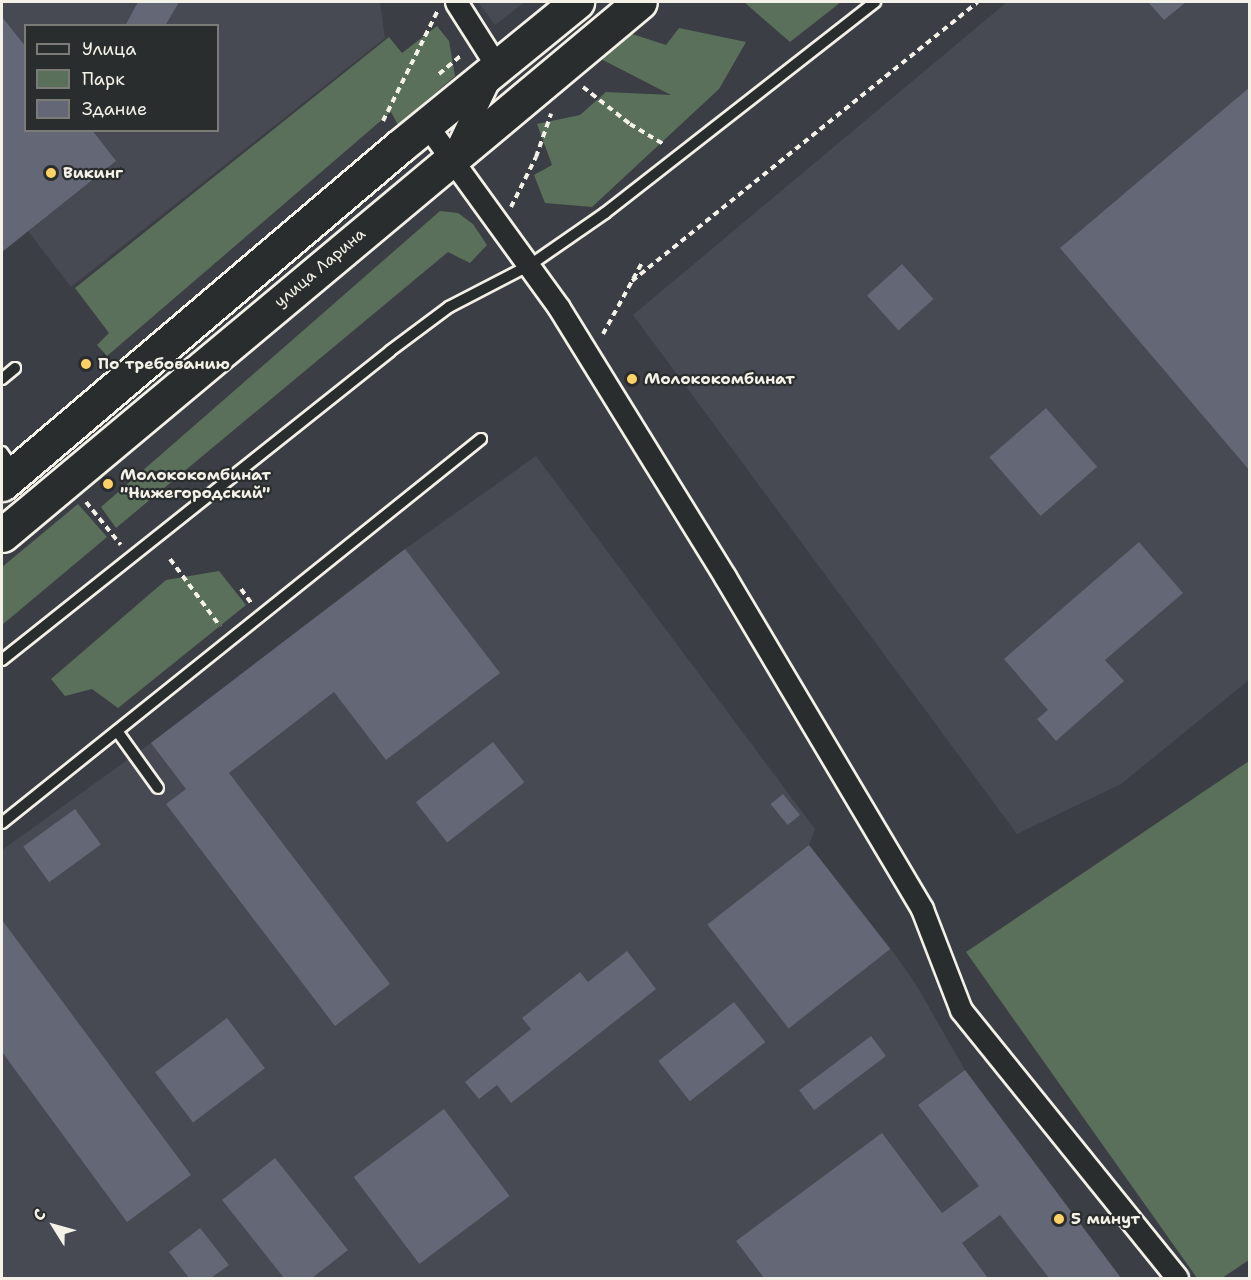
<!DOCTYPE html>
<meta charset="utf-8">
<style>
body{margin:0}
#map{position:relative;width:1251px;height:1280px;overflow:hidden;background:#3b3e44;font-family:"Shantell Sans",sans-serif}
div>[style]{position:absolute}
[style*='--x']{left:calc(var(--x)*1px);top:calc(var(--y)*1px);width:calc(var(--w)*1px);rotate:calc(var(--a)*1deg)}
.built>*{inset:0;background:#474a53}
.green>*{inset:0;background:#5b705a}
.building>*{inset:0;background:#636776;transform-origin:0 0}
.path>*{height:4px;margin-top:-2px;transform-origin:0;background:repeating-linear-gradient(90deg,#f4f1e8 0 6px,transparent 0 10.5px)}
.roads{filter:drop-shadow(2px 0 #f4f1e8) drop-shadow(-2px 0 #f4f1e8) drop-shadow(0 2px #f4f1e8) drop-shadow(0 -2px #f4f1e8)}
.service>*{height:10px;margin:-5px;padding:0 5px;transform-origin:5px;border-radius:5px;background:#2a2d2e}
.minor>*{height:21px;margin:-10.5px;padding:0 10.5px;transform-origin:10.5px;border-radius:10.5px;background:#2a2d2e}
.primary>*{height:33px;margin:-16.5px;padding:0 16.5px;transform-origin:16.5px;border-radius:16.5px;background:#2a2d2e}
.dots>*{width:16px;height:16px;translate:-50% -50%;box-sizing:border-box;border:3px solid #2a2d2e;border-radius:50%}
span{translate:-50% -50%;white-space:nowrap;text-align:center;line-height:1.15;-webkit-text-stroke:4.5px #2a2d2e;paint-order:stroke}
.poi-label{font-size:16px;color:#f4f1e8;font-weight:700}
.left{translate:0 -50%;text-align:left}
.street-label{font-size:16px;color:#f4f1e8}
.frame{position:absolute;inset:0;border:3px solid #f4f1e8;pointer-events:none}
.legend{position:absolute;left:24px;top:24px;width:195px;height:108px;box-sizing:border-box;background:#2a2d2e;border:2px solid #7b7b78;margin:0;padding:8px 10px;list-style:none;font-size:18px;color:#f4f1e8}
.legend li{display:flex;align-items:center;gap:12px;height:30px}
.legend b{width:30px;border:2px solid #7b7b78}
.north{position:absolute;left:24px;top:1196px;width:60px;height:60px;-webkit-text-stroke:4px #2a2d2e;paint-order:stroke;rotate:307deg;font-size:16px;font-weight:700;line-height:24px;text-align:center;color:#f4f1e8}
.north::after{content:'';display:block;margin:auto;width:21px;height:27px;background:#f4f1e8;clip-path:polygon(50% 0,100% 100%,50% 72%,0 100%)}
</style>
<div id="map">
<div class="built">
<i style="clip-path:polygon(evenodd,2px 2px,380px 2px,385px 38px,71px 287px,28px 231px,2px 252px,2px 2px,26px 26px,218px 26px,218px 130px,26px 130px,26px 26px)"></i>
<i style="clip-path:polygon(478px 2px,525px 2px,495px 25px)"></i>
<i style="clip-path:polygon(1007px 2px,1249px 2px,1249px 680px,1121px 784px,1017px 834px,633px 315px)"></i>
<i style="clip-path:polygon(536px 456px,815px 829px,809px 845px,891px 949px,915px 983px,965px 1070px,1121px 1278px,2px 1278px,2px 850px,151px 743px,405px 549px)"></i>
</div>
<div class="green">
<i style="clip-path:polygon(744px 2px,841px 2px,790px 42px)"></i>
<i style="clip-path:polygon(437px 26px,449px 41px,455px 76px,398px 125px,391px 112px,107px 356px,97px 345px,109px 333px,75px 288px,389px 37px,402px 53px)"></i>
<i style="clip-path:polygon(679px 28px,746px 42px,719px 89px,592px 207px,545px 203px,534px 175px,552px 165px,537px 124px,580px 115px,606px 92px,671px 95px,597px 57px,626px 32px,666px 45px)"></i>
<i style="clip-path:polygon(440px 211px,458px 213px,473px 224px,487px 245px,470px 263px,448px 252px,116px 528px,101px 507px)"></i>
<i style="clip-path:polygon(78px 504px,107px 537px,2px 625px,2px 567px)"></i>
<i style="clip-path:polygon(219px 571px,246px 605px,118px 708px,92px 689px,65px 696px,51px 679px,166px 580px)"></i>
<i style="clip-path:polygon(1249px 761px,1249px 1260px,1222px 1278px,1197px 1278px,966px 952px)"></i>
</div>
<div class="building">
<i style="clip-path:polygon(138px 2px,179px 2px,165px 26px,125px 26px)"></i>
<i style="clip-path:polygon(1148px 2px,1186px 2px,1164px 20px)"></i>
<i style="clip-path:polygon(2px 17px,26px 47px,26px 130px,92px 130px,116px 161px,2px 252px)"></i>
<i style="clip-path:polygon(1250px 87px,1250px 471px,1060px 248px)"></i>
<i style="left:902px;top:264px;width:47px;height:47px;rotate:48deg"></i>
<i style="left:1046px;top:408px;width:78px;height:75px;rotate:49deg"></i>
<i style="clip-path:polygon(1139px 542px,1183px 593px,1105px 660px,1124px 681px,1056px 741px,1037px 719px,1048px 710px,1004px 659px)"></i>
<i style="clip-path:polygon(405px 549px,500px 673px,386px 760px,334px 692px,229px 773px,390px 984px,335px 1026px,166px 804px,186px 789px,151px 743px)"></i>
<i style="left:493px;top:742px;width:51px;height:98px;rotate:52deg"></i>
<i style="left:783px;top:794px;width:27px;height:16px;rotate:51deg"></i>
<i style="left:75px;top:809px;width:44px;height:64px;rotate:54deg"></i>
<i style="left:809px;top:845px;width:132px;height:129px;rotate:52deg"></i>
<i style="clip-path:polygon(2px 920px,191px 1175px,127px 1222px,2px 1052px)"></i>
<i style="clip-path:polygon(627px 951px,656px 989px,511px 1103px,497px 1085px,479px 1099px,465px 1082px,531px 1029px,522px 1018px,580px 972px,588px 982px)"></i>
<i style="left:734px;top:1002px;width:51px;height:96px;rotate:52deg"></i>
<i style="left:227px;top:1018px;width:63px;height:90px;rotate:53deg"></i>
<i style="left:871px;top:1036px;width:25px;height:90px;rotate:53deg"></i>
<i style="clip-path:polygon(965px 1070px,1121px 1278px,1049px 1278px,1000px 1215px,962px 1243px,987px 1277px,985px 1278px,764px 1278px,736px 1241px,882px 1133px,942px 1213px,979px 1186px,918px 1105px)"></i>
<i style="left:444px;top:1109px;width:109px;height:113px;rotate:53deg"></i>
<i style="clip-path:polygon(275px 1158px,348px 1250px,312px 1278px,284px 1278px,222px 1200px)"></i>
<i style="clip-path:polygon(200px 1228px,229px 1265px,211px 1278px,189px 1278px,169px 1252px)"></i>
</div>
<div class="path">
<i style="--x:439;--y:74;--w:31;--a:-40"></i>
<i style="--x:583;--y:87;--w:60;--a:38.2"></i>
<i style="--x:630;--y:124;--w:41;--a:31"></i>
<i style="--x:383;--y:121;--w:122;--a:-63.6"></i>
<i style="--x:511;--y:207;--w:56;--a:-63.4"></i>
<i style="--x:536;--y:157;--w:46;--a:-70.8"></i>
<i style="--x:632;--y:281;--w:444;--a:-38.9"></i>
<i style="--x:603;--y:334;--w:83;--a:-61.3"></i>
<i style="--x:86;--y:502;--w:55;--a:50.9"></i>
<i style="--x:170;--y:559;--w:84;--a:53.3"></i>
<i style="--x:241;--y:589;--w:17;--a:54"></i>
</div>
<div class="roads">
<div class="service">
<i style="--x:2;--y:379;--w:17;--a:-40"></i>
<i style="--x:2;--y:452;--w:21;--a:55"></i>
<i style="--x:2;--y:660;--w:496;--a:-38.5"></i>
<i style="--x:390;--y:351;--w:74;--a:-36.7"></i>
<i style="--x:449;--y:307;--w:91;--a:-27.4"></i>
<i style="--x:530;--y:265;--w:91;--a:-34.7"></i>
<i style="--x:605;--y:213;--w:343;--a:-38"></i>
<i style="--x:117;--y:731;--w:70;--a:54.3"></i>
<i style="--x:2;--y:823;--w:614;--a:-38.72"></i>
</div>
<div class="minor">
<i style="--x:456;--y:2;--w:75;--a:57.6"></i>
<i style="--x:496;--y:65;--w:93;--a:115.5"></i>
<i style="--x:426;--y:124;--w:227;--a:54.1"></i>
<i style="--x:559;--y:308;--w:316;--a:58.3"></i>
<i style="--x:725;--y:577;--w:386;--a:59.3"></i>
<i style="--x:922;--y:909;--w:108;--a:68.9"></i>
<i style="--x:961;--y:1010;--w:344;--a:51.1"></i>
</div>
<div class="primary">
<i style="--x:2;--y:484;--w:521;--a:-40.33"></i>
<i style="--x:399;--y:147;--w:230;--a:-39.2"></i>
<i style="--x:2;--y:535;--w:831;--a:-39.88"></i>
</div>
</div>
<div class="dots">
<i style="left:51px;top:173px;background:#ffd166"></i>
<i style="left:86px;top:364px;background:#ffd166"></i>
<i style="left:632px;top:379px;background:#ffd166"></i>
<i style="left:108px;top:484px;background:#ffd166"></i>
<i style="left:1059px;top:1219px;background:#ffd166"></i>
</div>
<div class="poi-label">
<span class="left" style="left:63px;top:173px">Викинг</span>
<span class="left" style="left:98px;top:364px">По требованию</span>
<span class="left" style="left:644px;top:379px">Молококомбинат</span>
<span class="left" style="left:120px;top:484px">Молококомбинат<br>"Нижегородский"</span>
<span class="left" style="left:1071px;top:1219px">5 минут</span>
</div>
<div class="street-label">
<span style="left:320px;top:268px;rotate:-40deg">улица Ларина</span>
</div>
<div class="frame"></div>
<ul class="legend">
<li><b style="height:8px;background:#2a2d2e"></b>Улица</li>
<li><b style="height:16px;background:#5b705a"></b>Парк</li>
<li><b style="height:16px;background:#636776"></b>Здание</li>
</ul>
<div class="north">С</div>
</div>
